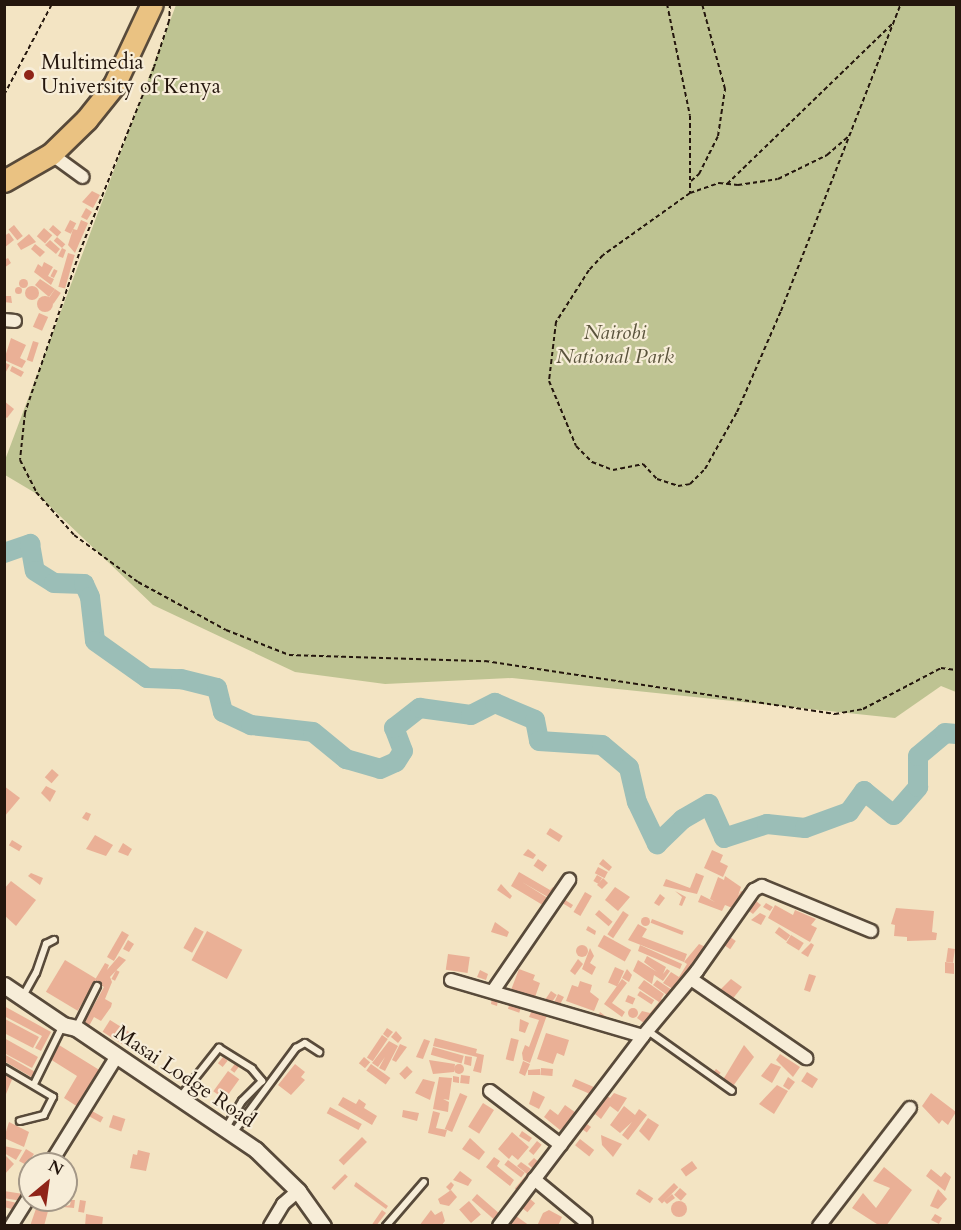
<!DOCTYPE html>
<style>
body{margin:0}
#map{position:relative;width:961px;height:1230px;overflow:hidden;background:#f3e4c3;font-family:Cardo,serif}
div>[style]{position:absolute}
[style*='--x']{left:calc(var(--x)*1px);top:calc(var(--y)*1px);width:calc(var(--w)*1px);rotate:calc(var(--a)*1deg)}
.green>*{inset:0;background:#bec392}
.river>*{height:20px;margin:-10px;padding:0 10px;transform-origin:10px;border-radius:10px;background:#9bbeb7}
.building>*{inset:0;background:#eab096;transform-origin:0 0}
.round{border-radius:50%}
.path>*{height:2px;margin-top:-1px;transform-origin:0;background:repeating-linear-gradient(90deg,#24160d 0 4.5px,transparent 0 7.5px)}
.roads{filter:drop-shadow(2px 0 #584a3a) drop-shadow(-2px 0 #584a3a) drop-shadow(0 2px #584a3a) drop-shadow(0 -2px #584a3a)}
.service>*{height:6px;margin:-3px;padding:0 3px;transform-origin:3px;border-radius:3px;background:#f7edd8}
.minor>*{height:12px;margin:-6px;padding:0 6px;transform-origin:6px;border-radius:6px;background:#f7edd8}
.tertiary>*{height:15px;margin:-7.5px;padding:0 7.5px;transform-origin:7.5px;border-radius:7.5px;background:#f7edd8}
.trunk>*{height:21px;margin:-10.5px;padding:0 10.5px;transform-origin:10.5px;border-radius:10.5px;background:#eac282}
.dots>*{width:16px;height:16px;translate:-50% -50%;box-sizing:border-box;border:3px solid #f7edd8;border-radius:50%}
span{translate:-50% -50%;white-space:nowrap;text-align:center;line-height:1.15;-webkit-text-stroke:4.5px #f7edd8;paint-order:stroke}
.poi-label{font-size:21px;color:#24160d}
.left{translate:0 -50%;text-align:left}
.park-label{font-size:21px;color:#5a533c;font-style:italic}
.street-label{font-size:21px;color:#24160d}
.frame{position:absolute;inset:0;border:6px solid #24160d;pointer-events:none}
.north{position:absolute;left:18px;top:1152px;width:60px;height:60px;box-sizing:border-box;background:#f7edd8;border:2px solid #a39787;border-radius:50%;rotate:29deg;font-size:16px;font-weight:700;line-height:24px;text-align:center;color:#24160d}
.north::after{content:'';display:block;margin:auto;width:21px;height:27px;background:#8f2418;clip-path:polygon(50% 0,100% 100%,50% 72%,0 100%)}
</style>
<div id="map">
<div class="green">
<i style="clip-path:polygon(176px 5px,956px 5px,956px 692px,941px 686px,895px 718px,512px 678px,385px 684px,295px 672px,153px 605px,37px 494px,5px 475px,5px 460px)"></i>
</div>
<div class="river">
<i style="--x:4;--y:553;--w:28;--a:-19"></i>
<i style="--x:30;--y:544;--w:27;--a:80"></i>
<i style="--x:35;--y:571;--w:22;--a:32"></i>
<i style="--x:54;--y:583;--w:30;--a:2"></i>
<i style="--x:84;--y:584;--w:14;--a:65"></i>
<i style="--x:90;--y:597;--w:44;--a:83.5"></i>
<i style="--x:95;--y:641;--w:64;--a:35.4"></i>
<i style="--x:147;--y:678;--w:34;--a:2"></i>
<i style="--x:181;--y:679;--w:37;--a:14"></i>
<i style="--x:217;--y:688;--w:25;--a:76"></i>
<i style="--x:223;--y:712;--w:31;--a:25"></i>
<i style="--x:251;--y:725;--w:62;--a:6.4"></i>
<i style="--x:313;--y:732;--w:43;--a:39.3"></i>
<i style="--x:346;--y:759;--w:35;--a:16"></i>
<i style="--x:380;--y:769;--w:17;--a:-24"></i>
<i style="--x:396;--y:762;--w:13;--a:-58"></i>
<i style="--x:403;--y:751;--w:25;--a:-111"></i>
<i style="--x:394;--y:728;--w:33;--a:-38"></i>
<i style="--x:420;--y:708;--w:51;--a:7.8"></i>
<i style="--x:471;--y:715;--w:27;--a:-27"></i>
<i style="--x:495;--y:703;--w:43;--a:23"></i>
<i style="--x:535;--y:720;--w:21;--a:79"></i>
<i style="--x:539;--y:741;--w:63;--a:3.6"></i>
<i style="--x:602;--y:745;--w:35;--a:40"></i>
<i style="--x:629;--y:768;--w:35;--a:77"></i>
<i style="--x:637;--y:802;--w:47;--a:64.5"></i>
<i style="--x:657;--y:844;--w:36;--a:-44"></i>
<i style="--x:683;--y:819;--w:30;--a:-30"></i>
<i style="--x:709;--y:804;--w:37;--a:66"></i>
<i style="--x:724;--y:838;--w:45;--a:-18"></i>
<i style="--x:767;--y:824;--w:38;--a:6"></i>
<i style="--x:805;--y:828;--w:47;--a:-20"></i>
<i style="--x:849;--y:812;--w:26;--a:-54"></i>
<i style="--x:864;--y:791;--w:38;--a:39"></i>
<i style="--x:894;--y:815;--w:37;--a:-49"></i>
<i style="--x:918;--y:787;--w:31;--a:-90"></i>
<i style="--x:918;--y:756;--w:35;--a:-40"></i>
<i style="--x:945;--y:733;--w:11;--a:5"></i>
</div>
<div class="building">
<i style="clip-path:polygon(92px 191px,100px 195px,93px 208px,82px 202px)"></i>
<i style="clip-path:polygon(86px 208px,92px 212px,87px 220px,81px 217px)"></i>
<i style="left:70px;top:220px;width:7px;height:12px;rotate:27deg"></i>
<i style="clip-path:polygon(81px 220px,88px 223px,75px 253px,68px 245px,73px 229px,77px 230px)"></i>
<i style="left:14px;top:225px;width:14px;height:7px;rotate:51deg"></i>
<i style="left:53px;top:225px;width:11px;height:6px;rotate:41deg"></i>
<i style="left:44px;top:228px;width:11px;height:11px;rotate:41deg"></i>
<i style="clip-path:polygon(9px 233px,14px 240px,4px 248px,4px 236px)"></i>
<i style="clip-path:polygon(29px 234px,36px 242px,21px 250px,17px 244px)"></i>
<i style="left:57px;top:237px;width:11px;height:5px;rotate:41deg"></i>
<i style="clip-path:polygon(50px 240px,60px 249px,56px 254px,45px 245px)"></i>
<i style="clip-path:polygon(35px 244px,45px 252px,40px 257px,31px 249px)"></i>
<i style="clip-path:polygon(62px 248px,66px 250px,63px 258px,58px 256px)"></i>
<i style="left:68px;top:253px;width:7px;height:35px;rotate:16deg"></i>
<i style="clip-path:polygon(8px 258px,11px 263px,4px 268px,4px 260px)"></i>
<i style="clip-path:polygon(44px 262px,53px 267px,48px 276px,54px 279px,51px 285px,34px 272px,38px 264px,42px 267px)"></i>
<i style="left:54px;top:269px;width:4px;height:8px;rotate:27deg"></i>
<i class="round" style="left:18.5px;top:278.5px;width:9px;height:9px"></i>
<i style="clip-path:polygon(40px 279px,55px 289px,49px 297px,35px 285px)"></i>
<i class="round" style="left:25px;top:286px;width:14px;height:14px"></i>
<i class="round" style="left:14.5px;top:286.5px;width:7px;height:7px"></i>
<i style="left:55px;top:289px;width:7px;height:13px;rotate:34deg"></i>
<i style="clip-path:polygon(4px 296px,11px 296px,12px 303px,4px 302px)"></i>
<i class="round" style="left:37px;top:296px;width:16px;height:16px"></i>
<i style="left:39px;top:313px;width:10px;height:15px;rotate:24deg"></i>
<i style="clip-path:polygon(11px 338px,26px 345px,20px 358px,26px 361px,22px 368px,4px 360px)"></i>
<i style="left:33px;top:341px;width:6px;height:20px;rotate:18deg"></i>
<i style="clip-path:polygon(4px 362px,10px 365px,4px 375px)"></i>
<i style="clip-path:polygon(12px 366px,24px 372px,21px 377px,10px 371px)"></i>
<i style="clip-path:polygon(4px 401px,14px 409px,7px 418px,4px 416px)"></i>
<i style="left:52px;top:769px;width:9px;height:11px;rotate:41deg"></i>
<i style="clip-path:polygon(4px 786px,20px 798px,4px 817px)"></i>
<i style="clip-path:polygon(46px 786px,56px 791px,50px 802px,41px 793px)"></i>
<i style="clip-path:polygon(86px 812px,91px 814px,88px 821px,82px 818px)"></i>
<i style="left:550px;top:828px;width:15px;height:7px;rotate:32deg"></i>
<i style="clip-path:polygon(95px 835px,113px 845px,106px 856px,86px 849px)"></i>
<i style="left:12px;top:840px;width:12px;height:6px;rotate:31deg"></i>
<i style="clip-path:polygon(123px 843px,132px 849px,128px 856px,118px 852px)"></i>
<i style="clip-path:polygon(528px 849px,536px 855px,533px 859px,523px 855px)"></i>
<i style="clip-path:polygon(712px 850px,723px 855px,720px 862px,728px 866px,723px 877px,704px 868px)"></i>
<i style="left:538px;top:859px;width:11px;height:8px;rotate:34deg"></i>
<i style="clip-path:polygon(603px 859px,612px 867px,609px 871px,599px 864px)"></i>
<i style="left:598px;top:867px;width:11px;height:7px;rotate:27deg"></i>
<i style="clip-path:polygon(519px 872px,550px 890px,553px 887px,558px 890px,553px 900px,522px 882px,551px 900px,546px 907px,511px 886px)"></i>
<i style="clip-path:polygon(31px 873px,43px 878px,40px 885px,28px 876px)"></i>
<i style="clip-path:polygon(696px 873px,704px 876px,697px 894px,663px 886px,666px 879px,690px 888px)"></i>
<i style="left:597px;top:875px;width:6px;height:7px;rotate:31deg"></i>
<i style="clip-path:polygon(725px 876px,741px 887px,738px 896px,741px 891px,747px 893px,737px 910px,725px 905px,722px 911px,698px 902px,701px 895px,715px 902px,710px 899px,718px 877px,724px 880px)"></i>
<i style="clip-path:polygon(603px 878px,608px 883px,602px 889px,597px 885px)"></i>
<i style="clip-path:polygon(11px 881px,36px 900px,16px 926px,4px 915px,4px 889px)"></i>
<i style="clip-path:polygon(501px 884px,512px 896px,510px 899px,497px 890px)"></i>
<i style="clip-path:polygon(615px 887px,630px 897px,618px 911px,605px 900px)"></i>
<i style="clip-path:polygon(675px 891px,686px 897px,682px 906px,679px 905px,682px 897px)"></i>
<i style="left:585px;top:892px;width:8px;height:23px;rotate:30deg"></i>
<i style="clip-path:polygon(660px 894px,665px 898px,659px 906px,654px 903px)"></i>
<i style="left:562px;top:898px;width:13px;height:4px;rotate:32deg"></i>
<i style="clip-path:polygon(756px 901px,761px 905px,753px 914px,749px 911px)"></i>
<i style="clip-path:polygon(766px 903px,773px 907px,770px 911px,763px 907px)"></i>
<i style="clip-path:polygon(775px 905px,793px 915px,795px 910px,816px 919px,811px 925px,817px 928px,810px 942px,768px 918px)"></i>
<i style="clip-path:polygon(896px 908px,934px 911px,932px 932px,937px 933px,936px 940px,907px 941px,907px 937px,894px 936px,895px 925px,891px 924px)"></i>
<i style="left:599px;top:910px;width:18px;height:6px;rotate:41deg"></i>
<i style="left:623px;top:911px;width:7px;height:28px;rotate:34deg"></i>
<i style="clip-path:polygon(760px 913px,766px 916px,761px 925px,751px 920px)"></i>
<i class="round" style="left:640.5px;top:916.5px;width:9px;height:9px"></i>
<i style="left:652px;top:919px;width:34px;height:4px;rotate:21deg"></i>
<i style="clip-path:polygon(495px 922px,509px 932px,507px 937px,491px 932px)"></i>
<i style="clip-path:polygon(638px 924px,647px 929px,642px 937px,687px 954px,684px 962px,628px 940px)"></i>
<i style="clip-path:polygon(588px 926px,596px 931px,595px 935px,586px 930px)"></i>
<i style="left:195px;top:927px;width:10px;height:24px;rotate:29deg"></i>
<i style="left:779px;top:927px;width:14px;height:7px;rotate:36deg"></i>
<i style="left:122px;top:931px;width:8px;height:30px;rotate:30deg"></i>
<i style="left:207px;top:931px;width:40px;height:33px;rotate:28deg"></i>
<i style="left:604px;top:935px;width:31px;height:13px;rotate:29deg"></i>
<i style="left:791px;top:935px;width:15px;height:9px;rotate:32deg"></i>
<i style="left:730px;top:937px;width:7px;height:10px;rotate:34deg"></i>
<i style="clip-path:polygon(128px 940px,134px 944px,129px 952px,123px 949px)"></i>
<i style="clip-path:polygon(811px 943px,814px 945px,808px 957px,801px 953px)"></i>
<i style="clip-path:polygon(699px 944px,708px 948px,676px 991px,663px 983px,671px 972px,679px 977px,687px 964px,684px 962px)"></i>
<i class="round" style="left:576px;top:945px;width:12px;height:12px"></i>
<i style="clip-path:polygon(640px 945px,682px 964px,680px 969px,638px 951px)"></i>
<i style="clip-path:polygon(590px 948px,594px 956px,590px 963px,596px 967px,592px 975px,582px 969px)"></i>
<i style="left:948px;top:948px;width:7px;height:14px;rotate:8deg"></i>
<i style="left:448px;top:954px;width:22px;height:16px;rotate:8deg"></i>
<i style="clip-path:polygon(119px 956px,126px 960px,110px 977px,112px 982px,105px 999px,112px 1003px,111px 1007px,101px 1021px,94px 1017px,89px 1026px,84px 1023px,104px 987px,96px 982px,96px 978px,105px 963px,109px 965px,107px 970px)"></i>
<i style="clip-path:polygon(647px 956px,666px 967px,663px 974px,667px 969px,670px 971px,663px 981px,654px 975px,652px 984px,633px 971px,638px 960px,657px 972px,644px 962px)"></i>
<i style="clip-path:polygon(578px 959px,583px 964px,575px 975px,570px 971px)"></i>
<i style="left:65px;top:960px;width:37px;height:37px;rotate:31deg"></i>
<i style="clip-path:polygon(945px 962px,954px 963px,954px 974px,945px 973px)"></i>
<i style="left:615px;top:967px;width:10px;height:17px;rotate:24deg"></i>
<i style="clip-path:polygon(519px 969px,535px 975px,533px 980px,540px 983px,534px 1000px,511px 990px)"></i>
<i style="clip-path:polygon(627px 969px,632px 975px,629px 982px,622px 978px)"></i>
<i style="left:116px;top:970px;width:4px;height:10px;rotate:27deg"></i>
<i style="clip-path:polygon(480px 970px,488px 974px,486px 980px,477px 977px)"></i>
<i style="clip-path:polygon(809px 974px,816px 976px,810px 992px,804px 990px)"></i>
<i style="clip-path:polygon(622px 979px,627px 983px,612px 1003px,625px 1012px,622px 1017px,604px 1004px)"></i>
<i style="clip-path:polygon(731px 979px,742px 987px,731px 1001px,719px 991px)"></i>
<i style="clip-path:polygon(644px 980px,664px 994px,661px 999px,667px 1003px,648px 1026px,637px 1018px,642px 1011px,650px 1013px,659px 1002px,638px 988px)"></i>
<i style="clip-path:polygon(657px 980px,675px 992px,669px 1001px,665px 998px,667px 995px,653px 985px)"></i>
<i style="clip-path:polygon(580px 981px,592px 985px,590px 992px,599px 999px,594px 1011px,566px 1001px,572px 985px,578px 987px)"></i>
<i style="left:551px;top:991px;width:7px;height:16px;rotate:34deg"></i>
<i style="left:640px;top:991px;width:17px;height:5px;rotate:33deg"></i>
<i style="clip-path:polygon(558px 994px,564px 997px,557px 1010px,552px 1007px)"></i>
<i style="left:628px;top:995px;width:8px;height:7px;rotate:23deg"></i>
<i style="clip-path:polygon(492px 998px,498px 1000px,497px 1006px,491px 1004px)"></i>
<i style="left:510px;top:1003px;width:12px;height:6px;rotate:20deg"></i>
<i style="clip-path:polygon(4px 1006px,51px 1032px,41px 1051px,35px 1048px,42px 1036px,4px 1016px)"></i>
<i class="round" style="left:628px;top:1008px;width:10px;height:10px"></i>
<i style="clip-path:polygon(532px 1010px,547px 1015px,530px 1063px,523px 1060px,522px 1053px,525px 1045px,529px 1047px,539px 1020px,529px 1017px)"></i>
<i style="clip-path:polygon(600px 1012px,609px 1019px,597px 1020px)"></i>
<i style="clip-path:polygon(5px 1019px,39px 1037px,33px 1048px,4px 1033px)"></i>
<i style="clip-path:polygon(520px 1019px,529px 1023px,525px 1033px,519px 1031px)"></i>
<i style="left:110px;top:1020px;width:26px;height:14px;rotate:32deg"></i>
<i style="clip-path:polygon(387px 1028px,393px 1032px,388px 1038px,383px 1034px)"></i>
<i style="clip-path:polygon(396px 1031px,402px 1038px,398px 1043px,391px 1037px)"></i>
<i style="clip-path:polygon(546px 1033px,569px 1040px,564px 1056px,557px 1053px,553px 1064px,537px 1059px)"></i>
<i style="left:382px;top:1035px;width:7px;height:27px;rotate:34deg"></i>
<i style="clip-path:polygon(4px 1038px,38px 1057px,32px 1068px,4px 1053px)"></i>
<i style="clip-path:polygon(435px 1038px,477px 1049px,476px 1053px,484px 1055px,481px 1073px,473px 1071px,477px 1057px,433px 1046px)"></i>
<i style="left:511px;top:1038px;width:8px;height:22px;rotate:14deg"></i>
<i style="clip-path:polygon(424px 1039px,430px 1041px,423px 1059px,416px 1057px)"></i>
<i style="clip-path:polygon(389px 1041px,398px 1046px,385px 1071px,379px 1068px,385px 1057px,378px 1067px,372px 1063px)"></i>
<i style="clip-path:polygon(400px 1044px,407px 1047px,396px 1062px,392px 1060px)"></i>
<i style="clip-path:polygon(59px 1045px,101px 1071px,78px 1107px,64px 1098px,77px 1076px,50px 1059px)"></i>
<i style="clip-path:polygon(744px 1045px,754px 1057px,731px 1089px,721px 1083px)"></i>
<i style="left:433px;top:1047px;width:32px;height:8px;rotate:16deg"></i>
<i style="clip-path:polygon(4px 1054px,37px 1073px,33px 1078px,4px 1061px)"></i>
<i style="clip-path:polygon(780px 1054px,800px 1067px,793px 1077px,776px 1060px)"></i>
<i style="clip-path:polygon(465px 1056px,472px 1057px,471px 1066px,464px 1064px)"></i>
<i style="left:223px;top:1057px;width:6px;height:8px;rotate:39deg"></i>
<i style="left:364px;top:1057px;width:8px;height:8px;rotate:40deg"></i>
<i style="clip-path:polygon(429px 1060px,455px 1064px,454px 1072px,433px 1074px)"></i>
<i style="left:237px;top:1061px;width:5px;height:11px;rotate:37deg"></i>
<i style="clip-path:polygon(523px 1061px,530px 1064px,525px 1076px,519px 1073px)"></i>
<i style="clip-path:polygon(771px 1063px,781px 1067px,772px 1083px,761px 1076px)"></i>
<i class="round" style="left:454px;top:1064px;width:10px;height:10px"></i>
<i style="clip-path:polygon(295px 1064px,305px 1072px,301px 1077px,305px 1080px,291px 1095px,278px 1085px)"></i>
<i style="left:371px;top:1064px;width:24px;height:8px;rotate:36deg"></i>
<i style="left:407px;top:1066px;width:8px;height:11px;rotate:45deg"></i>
<i style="left:541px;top:1068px;width:12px;height:7px;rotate:5deg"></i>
<i style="clip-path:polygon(540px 1069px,540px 1075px,528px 1075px,528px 1070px)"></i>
<i style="left:716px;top:1069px;width:6px;height:9px;rotate:39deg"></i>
<i style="left:228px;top:1071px;width:14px;height:25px;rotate:36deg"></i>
<i style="clip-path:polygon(4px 1072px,13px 1077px,4px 1099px)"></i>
<i style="left:807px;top:1072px;width:13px;height:11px;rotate:32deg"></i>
<i style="left:461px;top:1075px;width:9px;height:8px;rotate:6deg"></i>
<i style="clip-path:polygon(453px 1076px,459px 1077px,459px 1083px,453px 1082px)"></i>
<i style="clip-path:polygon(439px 1077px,452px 1078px,449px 1100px,443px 1099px,449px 1102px,448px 1112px,433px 1109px)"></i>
<i style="clip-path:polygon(788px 1077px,795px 1082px,789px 1090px,783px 1086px)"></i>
<i style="clip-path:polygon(423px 1079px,435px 1082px,430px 1100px,415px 1093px)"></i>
<i style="left:575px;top:1079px;width:23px;height:8px;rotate:23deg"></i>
<i style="clip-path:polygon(777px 1085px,788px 1091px,774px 1114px,759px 1104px)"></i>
<i style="clip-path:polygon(533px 1091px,545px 1097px,539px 1109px,529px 1104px)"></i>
<i style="left:460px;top:1093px;width:8px;height:39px;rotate:23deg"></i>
<i style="clip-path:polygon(614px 1093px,627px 1098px,618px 1112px,610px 1106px,601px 1119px,595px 1114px,607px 1096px,610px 1098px)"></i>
<i style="clip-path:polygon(931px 1093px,956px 1112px,948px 1125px,942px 1120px,939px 1124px,922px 1106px)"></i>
<i style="clip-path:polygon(343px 1097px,356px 1104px,359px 1099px,366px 1104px,364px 1108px,377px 1116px,372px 1125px,338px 1105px)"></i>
<i style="left:483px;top:1103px;width:13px;height:28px;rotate:32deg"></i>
<i style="clip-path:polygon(565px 1105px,579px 1115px,560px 1130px,544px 1117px,550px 1109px,558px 1115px)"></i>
<i style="clip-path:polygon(624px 1106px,635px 1115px,639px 1109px,647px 1115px,628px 1140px,622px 1135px,632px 1122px,620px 1133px,610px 1125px)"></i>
<i style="left:330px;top:1107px;width:36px;height:7px;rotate:28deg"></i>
<i style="clip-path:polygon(403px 1110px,419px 1113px,417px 1121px,402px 1117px)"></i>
<i style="left:92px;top:1111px;width:13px;height:6px;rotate:29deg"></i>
<i style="clip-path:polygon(433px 1111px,440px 1113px,436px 1128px,447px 1130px,445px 1137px,428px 1133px)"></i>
<i style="left:113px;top:1115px;width:13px;height:13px;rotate:18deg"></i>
<i style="clip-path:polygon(648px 1118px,659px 1125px,649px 1141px,639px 1131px)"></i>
<i style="clip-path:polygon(9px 1122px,29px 1132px,24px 1147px,4px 1138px)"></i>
<i style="left:587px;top:1124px;width:5px;height:7px;rotate:37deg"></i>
<i style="clip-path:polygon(522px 1131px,532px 1138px,529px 1142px,519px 1136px)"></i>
<i style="clip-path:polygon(512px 1132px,529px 1147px,518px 1160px,512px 1155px,509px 1159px,498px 1149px)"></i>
<i style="clip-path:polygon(601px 1135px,622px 1144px,613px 1157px,602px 1145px)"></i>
<i style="left:362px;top:1137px;width:7px;height:33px;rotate:45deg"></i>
<i style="clip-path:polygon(470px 1138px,485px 1152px,479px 1160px,462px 1149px)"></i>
<i style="left:580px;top:1139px;width:18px;height:8px;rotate:38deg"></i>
<i style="left:537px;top:1141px;width:6px;height:13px;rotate:39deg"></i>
<i style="clip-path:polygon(4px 1146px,22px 1150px,16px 1160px,4px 1153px)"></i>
<i style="clip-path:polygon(26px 1149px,34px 1154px,32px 1157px,44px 1164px,30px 1164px,30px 1167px,19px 1161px)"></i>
<i style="clip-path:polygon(138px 1150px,150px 1153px,146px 1171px,130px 1168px,133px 1154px,137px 1155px)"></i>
<i style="clip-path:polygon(5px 1155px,14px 1164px,4px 1175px,4px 1158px)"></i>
<i style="clip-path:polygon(494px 1157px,500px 1161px,497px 1166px,514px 1180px,510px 1186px,486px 1167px)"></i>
<i style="clip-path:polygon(534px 1158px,540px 1163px,534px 1170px,528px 1164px)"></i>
<i style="left:508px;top:1160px;width:21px;height:6px;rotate:37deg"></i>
<i style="left:692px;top:1161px;width:9px;height:14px;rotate:54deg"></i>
<i style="clip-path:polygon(521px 1162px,531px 1169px,527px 1174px,517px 1166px)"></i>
<i style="clip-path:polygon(884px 1167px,912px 1190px,886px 1226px,880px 1226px,852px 1208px,863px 1193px,876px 1208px,890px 1188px,873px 1181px)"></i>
<i style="clip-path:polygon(931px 1169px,941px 1177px,945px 1172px,951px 1177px,945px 1191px,926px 1176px)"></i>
<i style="clip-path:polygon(460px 1171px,472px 1180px,468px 1186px,453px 1180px)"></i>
<i style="left:345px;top:1174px;width:4px;height:19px;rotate:45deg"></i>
<i style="left:527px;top:1174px;width:8px;height:19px;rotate:40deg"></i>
<i style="clip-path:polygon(356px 1182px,388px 1206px,386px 1209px,354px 1186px)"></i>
<i style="clip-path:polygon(451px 1182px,454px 1185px,450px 1191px,446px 1187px)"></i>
<i style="left:674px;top:1183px;width:6px;height:23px;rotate:45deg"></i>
<i style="left:680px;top:1188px;width:9px;height:9px;rotate:41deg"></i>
<i style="left:639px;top:1189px;width:17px;height:6px;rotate:33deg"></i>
<i style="clip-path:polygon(938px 1189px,947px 1199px,938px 1209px,930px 1206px)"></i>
<i style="clip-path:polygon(451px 1190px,457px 1197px,449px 1206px,440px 1204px,438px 1199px)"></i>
<i style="left:4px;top:1191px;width:18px;height:7px;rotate:9deg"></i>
<i style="left:477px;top:1194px;width:33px;height:8px;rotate:41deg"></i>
<i style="clip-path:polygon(672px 1194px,675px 1198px,667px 1204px,664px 1201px)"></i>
<i style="left:529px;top:1198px;width:8px;height:12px;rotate:40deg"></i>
<i style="clip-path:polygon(4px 1200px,17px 1203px,16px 1210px,4px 1207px)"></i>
<i style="clip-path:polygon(39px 1200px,51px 1200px,44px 1226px,30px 1226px)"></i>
<i style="clip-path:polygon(71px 1200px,75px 1200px,74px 1208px,63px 1207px,70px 1205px)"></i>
<i style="left:80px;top:1200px;width:6px;height:12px;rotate:9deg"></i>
<i style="left:469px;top:1201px;width:18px;height:13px;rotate:49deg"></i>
<i class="round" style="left:671px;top:1201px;width:16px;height:16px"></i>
<i style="clip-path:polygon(382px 1210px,386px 1213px,376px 1226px,371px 1226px)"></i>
<i style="clip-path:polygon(431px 1210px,435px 1215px,442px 1211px,445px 1221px,441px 1226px,419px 1226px)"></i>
<i style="clip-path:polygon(549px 1210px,562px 1217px,558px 1226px,537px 1226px,543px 1213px)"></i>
<i style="clip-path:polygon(86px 1214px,103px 1217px,102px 1226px,85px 1226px)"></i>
<i style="clip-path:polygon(935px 1214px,942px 1218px,939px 1224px,931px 1220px)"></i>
<i style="clip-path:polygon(516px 1216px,530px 1226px,509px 1226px)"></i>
</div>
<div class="path">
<i style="--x:170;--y:4;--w:17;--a:93"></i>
<i style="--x:169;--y:21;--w:48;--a:108.1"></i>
<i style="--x:154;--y:67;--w:201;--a:111.9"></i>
<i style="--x:79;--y:254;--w:168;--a:108.8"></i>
<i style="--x:25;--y:413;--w:47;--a:96.1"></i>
<i style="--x:20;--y:460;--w:36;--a:63"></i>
<i style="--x:36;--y:492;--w:57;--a:48.5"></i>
<i style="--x:74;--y:535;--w:79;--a:36.3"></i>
<i style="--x:138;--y:582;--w:100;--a:28.6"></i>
<i style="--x:226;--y:630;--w:68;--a:21.6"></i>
<i style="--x:289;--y:655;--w:196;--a:1.8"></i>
<i style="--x:485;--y:661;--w:354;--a:8.6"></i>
<i style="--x:835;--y:714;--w:28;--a:-10"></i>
<i style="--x:863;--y:709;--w:88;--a:-27.7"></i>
<i style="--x:941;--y:668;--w:15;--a:8"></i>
<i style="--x:667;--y:4;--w:114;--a:78.4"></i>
<i style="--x:690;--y:116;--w:77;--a:90"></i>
<i style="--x:690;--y:193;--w:107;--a:144.5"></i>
<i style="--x:603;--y:255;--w:21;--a:133"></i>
<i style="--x:589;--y:270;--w:62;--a:122.4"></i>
<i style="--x:556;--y:322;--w:59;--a:96.8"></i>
<i style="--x:549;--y:381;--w:70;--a:67.4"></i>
<i style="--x:576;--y:446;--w:23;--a:45"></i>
<i style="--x:592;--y:462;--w:22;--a:21"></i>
<i style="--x:613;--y:470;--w:31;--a:-11"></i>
<i style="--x:643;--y:464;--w:21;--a:47"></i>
<i style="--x:657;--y:479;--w:22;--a:18"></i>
<i style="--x:678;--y:486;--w:12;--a:-9"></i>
<i style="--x:690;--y:484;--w:21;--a:-45"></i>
<i style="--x:705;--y:469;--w:65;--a:-60.7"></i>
<i style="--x:737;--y:412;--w:110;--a:-66.5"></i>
<i style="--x:781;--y:311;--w:330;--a:-68.7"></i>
<i style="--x:4;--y:95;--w:103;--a:-62.2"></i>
<i style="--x:691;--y:181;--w:11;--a:-41"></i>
<i style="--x:699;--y:174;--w:42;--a:-63.4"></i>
<i style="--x:718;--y:136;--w:48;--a:-81.5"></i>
<i style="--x:725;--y:89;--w:88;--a:-105.1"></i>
<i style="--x:727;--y:184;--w:231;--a:-44.1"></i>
<i style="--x:690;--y:193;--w:31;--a:-19"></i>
<i style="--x:719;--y:183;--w:19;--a:6"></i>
<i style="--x:738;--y:185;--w:40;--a:-8.5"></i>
<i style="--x:778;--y:179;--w:55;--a:-26.1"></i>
<i style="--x:827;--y:155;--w:29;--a:-41"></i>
</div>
<div class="roads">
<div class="service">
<i style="--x:23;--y:996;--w:26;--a:-61"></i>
<i style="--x:36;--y:973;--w:31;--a:-71"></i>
<i style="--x:46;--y:944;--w:9;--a:-27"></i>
<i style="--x:76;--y:1028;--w:47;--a:-63.4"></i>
<i style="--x:648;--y:1031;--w:103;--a:35.5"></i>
<i style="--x:4;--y:1068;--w:57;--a:30.6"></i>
<i style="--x:53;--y:1097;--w:20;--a:117"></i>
<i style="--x:44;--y:1115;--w:25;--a:166"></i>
<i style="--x:34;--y:1084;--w:66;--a:-63.8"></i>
<i style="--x:180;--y:1097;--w:63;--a:-51.5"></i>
<i style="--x:219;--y:1048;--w:39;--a:32"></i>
<i style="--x:252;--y:1069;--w:16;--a:50"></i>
<i style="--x:262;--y:1081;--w:28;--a:135"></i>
<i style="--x:242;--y:1101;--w:31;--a:121"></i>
<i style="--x:233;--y:1133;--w:106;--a:-53.5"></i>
<i style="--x:296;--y:1048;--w:10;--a:-29"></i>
<i style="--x:305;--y:1043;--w:17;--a:33"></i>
<i style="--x:386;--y:1226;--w:58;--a:-49.2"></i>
</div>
<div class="minor">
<i style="--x:51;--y:154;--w:39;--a:36"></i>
<i style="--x:4;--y:320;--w:11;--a:5"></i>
<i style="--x:691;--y:979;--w:140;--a:34.5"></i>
<i style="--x:451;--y:980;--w:200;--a:16.3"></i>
<i style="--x:493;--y:991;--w:135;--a:-55.6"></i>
<i style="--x:490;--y:1091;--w:89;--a:37.3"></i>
<i style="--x:50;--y:1164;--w:127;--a:-58.2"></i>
<i style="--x:534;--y:1179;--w:67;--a:39.6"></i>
<i style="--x:11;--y:1226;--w:36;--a:-58"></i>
<i style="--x:270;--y:1226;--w:26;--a:-59"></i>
<i style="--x:283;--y:1204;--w:20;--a:-41"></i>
<i style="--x:499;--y:1226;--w:238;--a:-52.8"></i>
<i style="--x:643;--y:1036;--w:85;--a:-50.3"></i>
<i style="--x:697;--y:971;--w:99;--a:-54.9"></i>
<i style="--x:754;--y:890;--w:9;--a:-27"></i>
<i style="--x:762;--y:886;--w:118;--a:22.4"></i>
<i style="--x:819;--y:1226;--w:149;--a:-52.4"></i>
</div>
<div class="tertiary">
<i style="--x:4;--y:985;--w:71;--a:34.1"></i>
<i style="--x:63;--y:1025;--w:13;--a:13"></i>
<i style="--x:76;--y:1028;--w:217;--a:34.1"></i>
<i style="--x:256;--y:1150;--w:59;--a:44.3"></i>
<i style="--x:298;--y:1191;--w:43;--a:54.5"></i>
</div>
<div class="trunk">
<i style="--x:4;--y:181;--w:54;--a:-29.9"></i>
<i style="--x:51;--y:154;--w:49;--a:-44.2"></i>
<i style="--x:86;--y:120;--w:45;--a:-51.3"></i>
<i style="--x:114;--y:85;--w:89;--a:-64.9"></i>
</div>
</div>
<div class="dots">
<i style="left:29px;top:75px;background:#8f2418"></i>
</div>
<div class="poi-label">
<span class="left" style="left:41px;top:75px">Multimedia<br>University of Kenya</span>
</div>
<div class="park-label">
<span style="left:615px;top:345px">Nairobi<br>National Park</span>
</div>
<div class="street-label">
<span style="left:185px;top:1077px;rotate:34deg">Masai Lodge Road</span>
</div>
<div class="frame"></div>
<div class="north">N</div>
</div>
